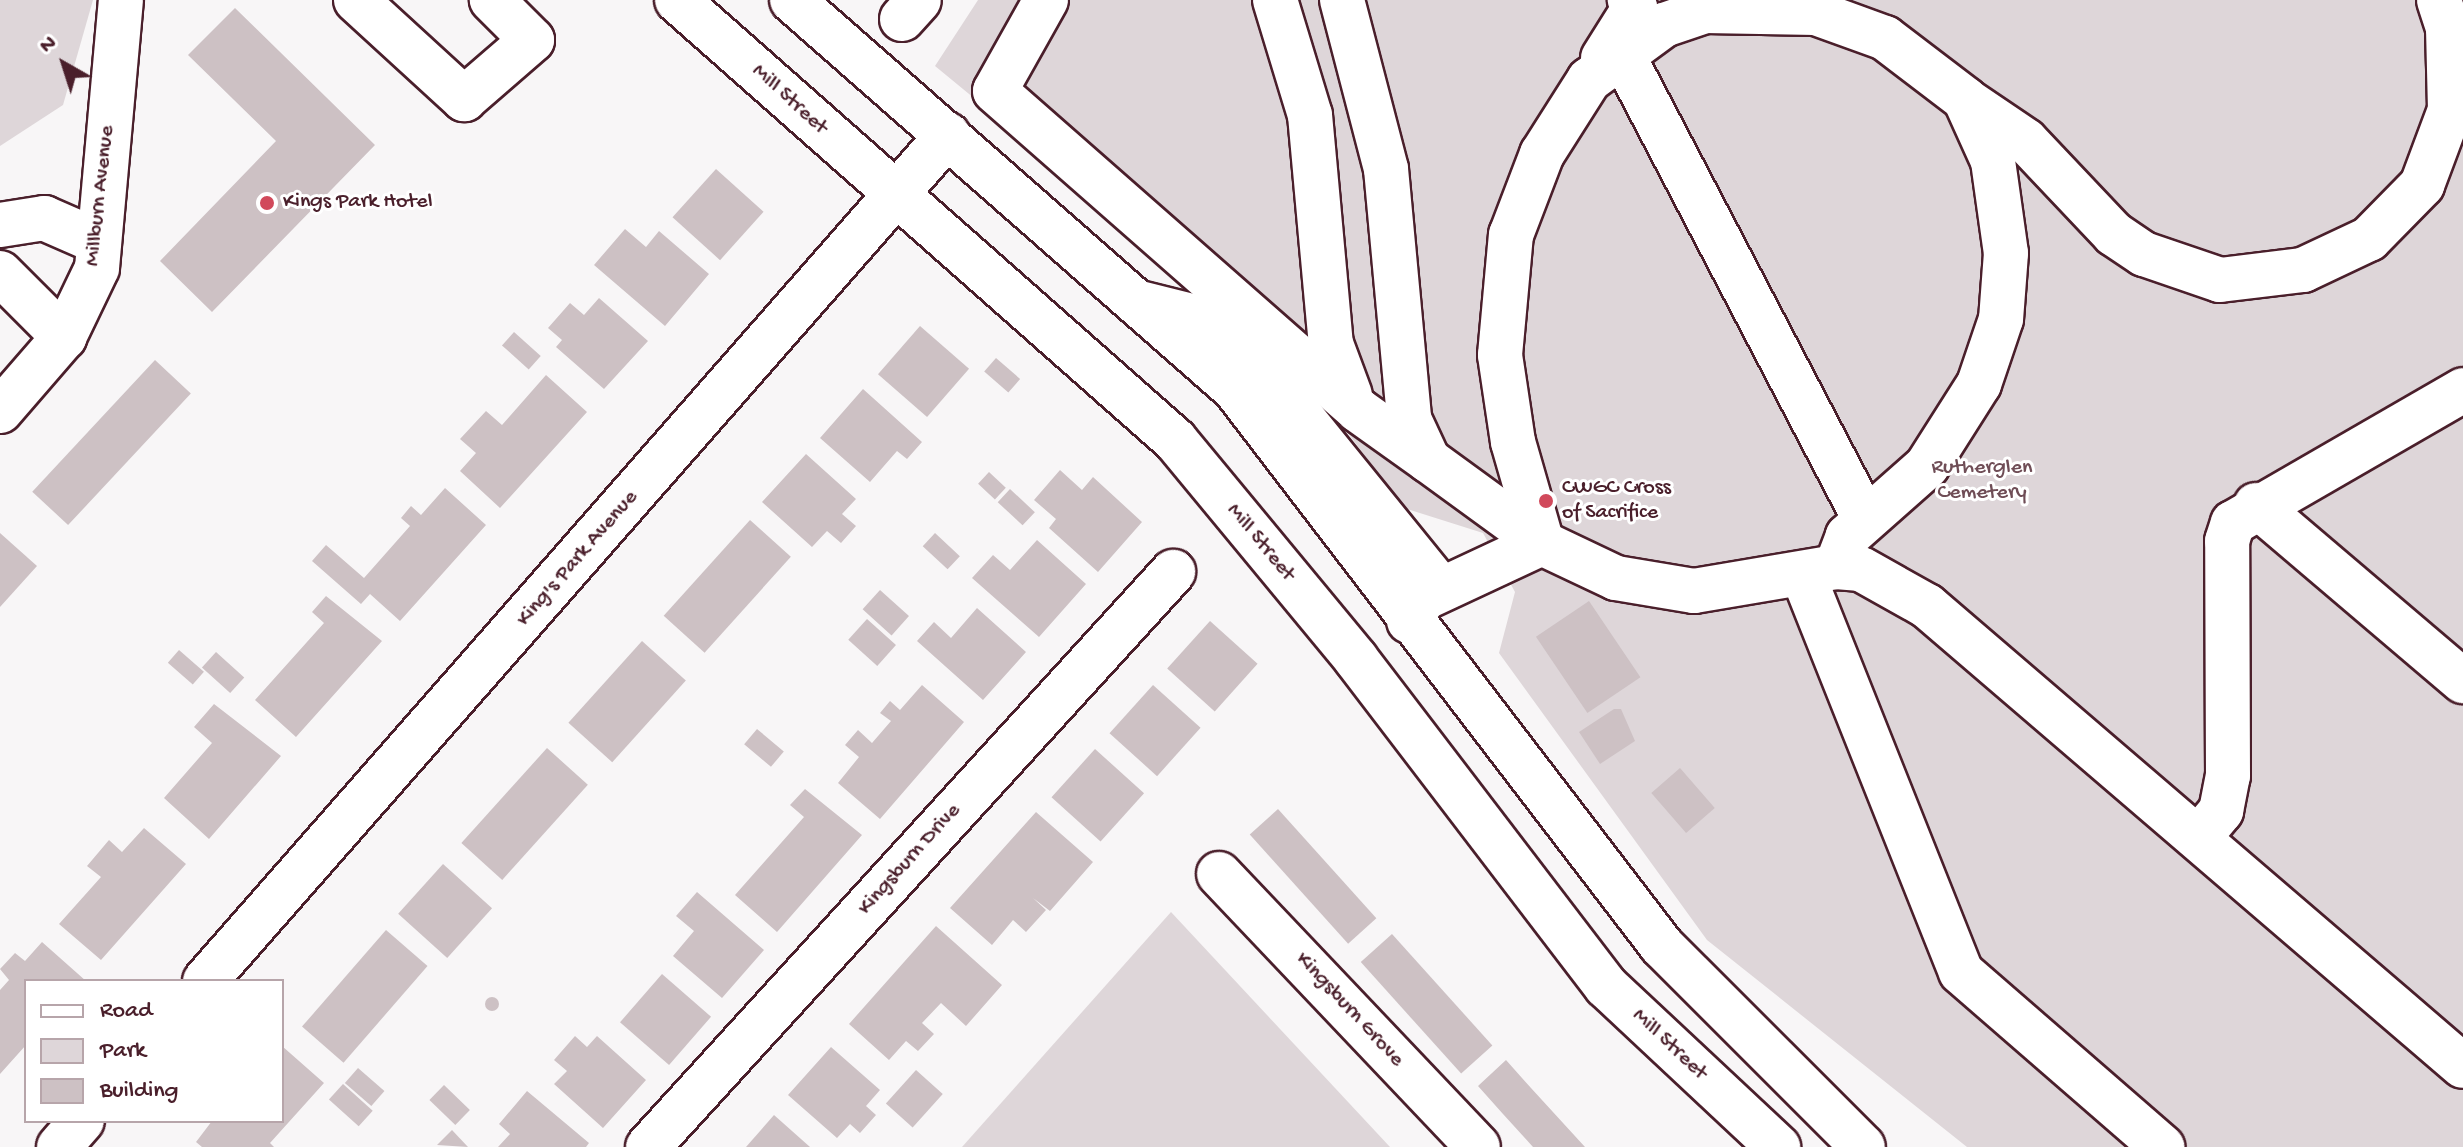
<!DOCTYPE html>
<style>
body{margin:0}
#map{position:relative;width:2463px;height:1147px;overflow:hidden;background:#f8f6f7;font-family:"Gochi Hand",sans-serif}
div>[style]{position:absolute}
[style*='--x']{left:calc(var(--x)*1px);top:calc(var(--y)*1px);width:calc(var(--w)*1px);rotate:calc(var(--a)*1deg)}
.green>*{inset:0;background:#ded6d9}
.building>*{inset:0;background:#cdc1c4;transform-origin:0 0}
.round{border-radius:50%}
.roads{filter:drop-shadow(2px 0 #4a1f2b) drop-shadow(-2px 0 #4a1f2b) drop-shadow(0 2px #4a1f2b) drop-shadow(0 -2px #4a1f2b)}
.minor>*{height:44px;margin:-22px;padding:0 22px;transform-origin:22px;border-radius:22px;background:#fff}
.major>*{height:44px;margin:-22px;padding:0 22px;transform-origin:22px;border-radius:22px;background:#fff}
.dots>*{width:22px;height:22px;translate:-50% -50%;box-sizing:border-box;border:4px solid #fff;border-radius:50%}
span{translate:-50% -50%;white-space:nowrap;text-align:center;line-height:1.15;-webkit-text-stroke:6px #fff;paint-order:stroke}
.street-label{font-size:22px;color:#4a1f2b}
.poi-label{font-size:22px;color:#4a1f2b}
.left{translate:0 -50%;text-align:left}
.park-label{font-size:22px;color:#6f4d56}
.legend{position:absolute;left:24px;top:979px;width:260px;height:144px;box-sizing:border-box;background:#fff;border:2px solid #b7a5aa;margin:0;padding:10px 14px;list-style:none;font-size:24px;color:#4a1f2b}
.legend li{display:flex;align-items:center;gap:16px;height:40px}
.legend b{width:40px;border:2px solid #b7a5aa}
.north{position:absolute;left:24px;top:24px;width:80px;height:80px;-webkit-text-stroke:6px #fff;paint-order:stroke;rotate:321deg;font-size:22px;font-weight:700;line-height:32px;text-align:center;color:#4a1f2b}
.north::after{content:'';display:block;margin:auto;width:28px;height:36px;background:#4a1f2b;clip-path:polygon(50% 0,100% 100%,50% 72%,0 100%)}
</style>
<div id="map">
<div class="green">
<i style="clip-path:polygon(0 0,93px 0,63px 105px,0 146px)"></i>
<i style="clip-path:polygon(978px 0,2463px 0,2463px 1147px,1967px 1147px,1707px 940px,1499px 653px,1515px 592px,1483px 533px,1404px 508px,1294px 361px,935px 66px)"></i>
<i style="clip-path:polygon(1171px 912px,1390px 1147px,962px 1147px)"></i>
</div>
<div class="building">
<i style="clip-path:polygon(235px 8px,375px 145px,212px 312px,160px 261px,276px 141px,188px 55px)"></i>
<i style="left:716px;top:169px;width:64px;height:65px;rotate:42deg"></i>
<i style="clip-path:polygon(625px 229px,646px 247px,659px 231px,709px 274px,665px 326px,594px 265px)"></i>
<i style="clip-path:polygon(599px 298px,648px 341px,604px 389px,556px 347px,562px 340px,548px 328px,570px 303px,584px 315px)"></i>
<i style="left:920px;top:326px;width:65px;height:64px;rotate:41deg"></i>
<i style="left:514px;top:332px;width:36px;height:18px;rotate:42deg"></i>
<i style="left:996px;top:358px;width:32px;height:18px;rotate:41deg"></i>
<i style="left:155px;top:360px;width:49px;height:180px;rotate:43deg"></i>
<i style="clip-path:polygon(546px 375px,587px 412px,500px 508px,460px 471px,476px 453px,460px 439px,486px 411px,502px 425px)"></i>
<i style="clip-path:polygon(863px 389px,922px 442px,907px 459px,897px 451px,870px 482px,820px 438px)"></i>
<i style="clip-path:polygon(806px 454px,856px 499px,842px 514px,856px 526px,841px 543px,827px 531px,812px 547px,762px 502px)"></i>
<i style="clip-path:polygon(1060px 470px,1082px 490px,1093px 477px,1142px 522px,1098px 572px,1049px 528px,1056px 519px,1034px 500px)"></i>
<i style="left:989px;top:472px;width:23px;height:16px;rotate:43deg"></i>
<i style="clip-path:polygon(445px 488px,486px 525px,400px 621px,370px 594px,361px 604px,312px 561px,326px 545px,364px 578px,410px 526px,401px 518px,411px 506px,421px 515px)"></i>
<i style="left:1010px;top:489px;width:34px;height:18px;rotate:43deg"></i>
<i style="left:750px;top:520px;width:55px;height:129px;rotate:42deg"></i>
<i style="clip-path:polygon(0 533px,37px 566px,0 607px)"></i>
<i style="left:935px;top:533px;width:34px;height:18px;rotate:43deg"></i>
<i style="clip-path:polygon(1037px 540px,1086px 584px,1039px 637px,972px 578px,993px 555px,1010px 570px)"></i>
<i style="left:880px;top:590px;width:39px;height:26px;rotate:42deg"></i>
<i style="clip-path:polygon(326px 596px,382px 641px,296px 737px,255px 700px,324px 623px,312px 612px)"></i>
<i style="left:1589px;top:601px;width:92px;height:64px;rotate:56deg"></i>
<i style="clip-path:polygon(977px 608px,1026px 652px,983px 700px,917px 641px,934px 622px,951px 638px)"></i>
<i style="left:867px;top:619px;width:39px;height:28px;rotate:42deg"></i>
<i style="left:1210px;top:621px;width:64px;height:64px;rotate:42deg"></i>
<i style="left:642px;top:641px;width:59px;height:110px;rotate:42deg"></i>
<i style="left:179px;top:650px;width:33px;height:17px;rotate:41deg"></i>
<i style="left:216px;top:652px;width:38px;height:21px;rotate:42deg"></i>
<i style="clip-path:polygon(922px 685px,964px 722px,880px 819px,838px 783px,859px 757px,845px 745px,858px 730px,872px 743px,891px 721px,880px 713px,890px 701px,900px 710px)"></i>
<i style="left:1153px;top:685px;width:64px;height:65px;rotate:42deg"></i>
<i style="clip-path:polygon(214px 704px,281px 756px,209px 839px,164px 798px,212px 743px,194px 727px)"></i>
<i style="clip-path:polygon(1614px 709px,1621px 709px,1635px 741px,1600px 764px,1579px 732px)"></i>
<i style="left:757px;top:729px;width:35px;height:20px;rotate:40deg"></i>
<i style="left:547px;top:748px;width:55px;height:128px;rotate:42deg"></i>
<i style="left:1095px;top:749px;width:66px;height:65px;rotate:42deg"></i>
<i style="left:1680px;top:768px;width:53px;height:38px;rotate:49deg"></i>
<i style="clip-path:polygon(805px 789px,862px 835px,777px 932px,735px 895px,804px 817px,790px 805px)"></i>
<i style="left:1278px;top:809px;width:147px;height:38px;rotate:48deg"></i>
<i style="clip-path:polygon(1036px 812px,1093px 862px,1050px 911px,1033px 898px,1046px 910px,1026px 932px,1013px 920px,992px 945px,950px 908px)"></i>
<i style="clip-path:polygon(144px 828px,186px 864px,101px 960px,59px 924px,101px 877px,87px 866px,109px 840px,122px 852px)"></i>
<i style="left:443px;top:864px;width:66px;height:67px;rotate:42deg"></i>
<i style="clip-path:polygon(697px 892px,764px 950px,722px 998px,673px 956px,694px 931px,676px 916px)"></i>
<i style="clip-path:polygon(936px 926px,1002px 985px,966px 1026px,941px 1003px,922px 1023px,934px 1034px,918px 1051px,906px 1041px,889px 1060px,849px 1024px)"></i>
<i style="left:386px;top:930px;width:55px;height:128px;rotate:41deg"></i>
<i style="left:1392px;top:934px;width:150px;height:42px;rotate:48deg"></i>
<i style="clip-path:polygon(42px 942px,86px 981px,26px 981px,26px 1045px,0 1074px,0 990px,9px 980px,0 969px,15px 953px,25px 961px)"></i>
<i style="left:662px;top:974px;width:65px;height:64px;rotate:41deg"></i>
<i class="round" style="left:485px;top:997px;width:14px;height:14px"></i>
<i style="clip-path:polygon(575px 1036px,587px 1047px,597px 1036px,646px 1080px,603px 1128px,554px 1084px,567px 1071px,554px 1060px)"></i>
<i style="clip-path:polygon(282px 1046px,324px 1083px,270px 1143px,274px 1147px,202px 1147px,196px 1142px,212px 1121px,282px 1121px)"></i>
<i style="clip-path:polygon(831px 1047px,880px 1090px,866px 1106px,876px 1115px,860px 1133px,850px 1124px,837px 1138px,788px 1095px)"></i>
<i style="clip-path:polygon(1506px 1060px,1531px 1088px,1585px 1147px,1533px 1147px,1503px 1114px,1478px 1086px)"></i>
<i style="left:358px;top:1068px;width:35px;height:20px;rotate:41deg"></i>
<i style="left:916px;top:1070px;width:36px;height:45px;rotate:42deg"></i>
<i style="left:343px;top:1084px;width:40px;height:21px;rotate:42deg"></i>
<i style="left:444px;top:1085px;width:36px;height:21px;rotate:44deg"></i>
<i style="clip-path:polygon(527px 1091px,589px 1143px,586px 1147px,498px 1147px,510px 1134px,499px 1124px)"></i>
<i style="clip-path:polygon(774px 1115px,810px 1147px,746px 1147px)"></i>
<i style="clip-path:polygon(452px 1130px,468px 1147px,437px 1145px)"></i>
</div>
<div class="roads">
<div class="minor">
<i style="--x:356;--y:0;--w:147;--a:42.5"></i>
<i style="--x:464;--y:99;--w:90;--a:-40.9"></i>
<i style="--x:532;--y:40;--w:57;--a:-135"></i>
<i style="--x:1046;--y:0;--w:104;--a:119.3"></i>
<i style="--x:995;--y:91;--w:483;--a:41.3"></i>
<i style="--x:1358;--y:410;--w:86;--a:35.5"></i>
<i style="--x:1275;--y:0;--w:120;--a:73.1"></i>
<i style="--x:1310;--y:115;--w:230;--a:84.8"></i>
<i style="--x:1331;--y:344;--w:54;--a:69.6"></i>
<i style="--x:1342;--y:0;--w:175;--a:75.4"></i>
<i style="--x:1386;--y:169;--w:251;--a:84.7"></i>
<i style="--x:1409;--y:419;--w:45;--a:65.1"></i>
<i style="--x:1428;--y:460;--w:141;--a:36.1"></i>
<i style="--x:902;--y:19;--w:25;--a:-48"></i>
<i style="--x:1621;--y:52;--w:527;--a:62.41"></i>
<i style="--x:1603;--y:58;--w:60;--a:-57.9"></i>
<i style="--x:1635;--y:7;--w:9;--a:-126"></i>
<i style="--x:1967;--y:101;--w:71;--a:34.1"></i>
<i style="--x:2026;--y:141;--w:128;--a:46.6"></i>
<i style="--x:2114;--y:234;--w:36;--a:34"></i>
<i style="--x:2144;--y:254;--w:80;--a:18.9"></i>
<i style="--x:2220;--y:280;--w:84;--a:-6.9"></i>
<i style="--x:2303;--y:270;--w:73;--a:-25.2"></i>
<i style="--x:2369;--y:239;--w:76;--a:-45.5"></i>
<i style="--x:2422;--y:185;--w:80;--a:-69.5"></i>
<i style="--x:2450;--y:110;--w:82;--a:-91.4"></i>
<i style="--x:2448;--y:28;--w:29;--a:-108"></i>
<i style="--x:0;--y:225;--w:45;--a:-9"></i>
<i style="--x:44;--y:218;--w:60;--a:23.6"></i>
<i style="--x:0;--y:273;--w:91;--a:45"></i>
<i style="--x:1136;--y:302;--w:69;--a:14.2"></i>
<i style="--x:1203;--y:319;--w:77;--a:39.7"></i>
<i style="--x:1262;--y:368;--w:284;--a:51"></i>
<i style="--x:0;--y:411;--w:98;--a:-49.1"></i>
<i style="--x:64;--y:337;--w:76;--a:-64.4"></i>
<i style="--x:97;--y:268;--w:269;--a:-84.9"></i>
<i style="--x:2256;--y:505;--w:272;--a:40.4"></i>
<i style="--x:1542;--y:543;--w:105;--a:-106"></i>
<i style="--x:1513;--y:442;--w:88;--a:-98.5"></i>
<i style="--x:1500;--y:355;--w:121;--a:-84.8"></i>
<i style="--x:1511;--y:235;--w:87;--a:-69.1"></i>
<i style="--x:1542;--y:154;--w:88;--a:-57.6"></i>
<i style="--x:1589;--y:80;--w:93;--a:-36.3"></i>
<i style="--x:1664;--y:25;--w:43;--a:-18.9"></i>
<i style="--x:1705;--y:11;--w:111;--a:1"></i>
<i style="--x:1816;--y:13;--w:73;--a:19.9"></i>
<i style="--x:1885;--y:38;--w:101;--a:37.3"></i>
<i style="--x:1965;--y:99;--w:68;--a:65.7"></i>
<i style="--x:1993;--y:161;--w:93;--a:82"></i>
<i style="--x:2006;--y:253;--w:66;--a:94.3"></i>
<i style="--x:2001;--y:319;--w:69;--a:108.7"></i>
<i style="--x:1979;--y:384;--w:97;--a:122.4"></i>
<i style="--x:1927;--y:466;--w:106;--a:138.5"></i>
<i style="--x:1848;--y:536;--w:33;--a:111"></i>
<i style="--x:1803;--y:575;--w:427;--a:68.3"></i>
<i style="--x:1961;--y:972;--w:267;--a:41"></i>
<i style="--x:1409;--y:621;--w:27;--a:-57"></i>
<i style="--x:1424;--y:598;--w:130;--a:-25"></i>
<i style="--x:1542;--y:543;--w:82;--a:25.3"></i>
<i style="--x:1616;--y:578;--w:79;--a:9.5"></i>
<i style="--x:1694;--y:591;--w:144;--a:-9.6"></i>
<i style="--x:1836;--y:567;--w:25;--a:5"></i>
<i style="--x:1861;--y:569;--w:76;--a:29.3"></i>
<i style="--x:1927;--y:606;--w:706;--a:40.64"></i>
<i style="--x:2200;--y:836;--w:33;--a:-50"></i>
<i style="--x:2221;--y:811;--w:36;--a:-79"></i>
<i style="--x:2228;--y:776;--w:235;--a:-90.2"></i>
<i style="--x:2227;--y:541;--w:19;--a:-72"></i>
<i style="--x:2233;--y:523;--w:266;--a:-30"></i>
<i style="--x:1219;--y:874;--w:376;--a:46.5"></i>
<i style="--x:648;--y:1147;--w:779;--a:-47.6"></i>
</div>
<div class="major">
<i style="--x:677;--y:0;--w:665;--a:41.46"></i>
<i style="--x:1175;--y:440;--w:284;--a:50.4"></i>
<i style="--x:1356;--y:659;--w:412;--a:52.6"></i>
<i style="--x:1606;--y:986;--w:236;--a:43.1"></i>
<i style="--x:792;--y:0;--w:590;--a:41.29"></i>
<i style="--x:1235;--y:389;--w:702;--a:52.53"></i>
<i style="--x:1662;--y:946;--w:284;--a:45"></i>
<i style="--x:205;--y:981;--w:1126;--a:-48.71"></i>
<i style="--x:59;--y:1147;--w:35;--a:-49"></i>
</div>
</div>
<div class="dots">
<i style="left:267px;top:203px;background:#d1495b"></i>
<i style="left:1546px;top:501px;background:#d1495b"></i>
</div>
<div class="street-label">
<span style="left:789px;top:100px;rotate:42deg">Mill Street</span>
<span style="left:101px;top:196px;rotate:-84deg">Millburn Avenue</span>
<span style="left:1260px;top:543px;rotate:50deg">Mill Street</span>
<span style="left:578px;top:559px;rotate:-49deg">King's Park Avenue</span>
<span style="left:910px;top:860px;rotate:-48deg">Kingsburn Drive</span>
<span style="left:1349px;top:1010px;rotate:47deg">Kingsburn Grove</span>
<span style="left:1669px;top:1045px;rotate:43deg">Mill Street</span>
</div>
<div class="poi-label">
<span class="left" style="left:283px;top:203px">Kings Park Hotel</span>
<span class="left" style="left:1562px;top:501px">CWGC Cross<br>of Sacrifice</span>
</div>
<div class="park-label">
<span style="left:1982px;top:481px">Rutherglen<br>Cemetery</span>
</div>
<ul class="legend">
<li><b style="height:10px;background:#fff"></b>Road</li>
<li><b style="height:22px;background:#ded6d9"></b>Park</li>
<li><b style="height:22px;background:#cdc1c4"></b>Building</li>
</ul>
<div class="north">N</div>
</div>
